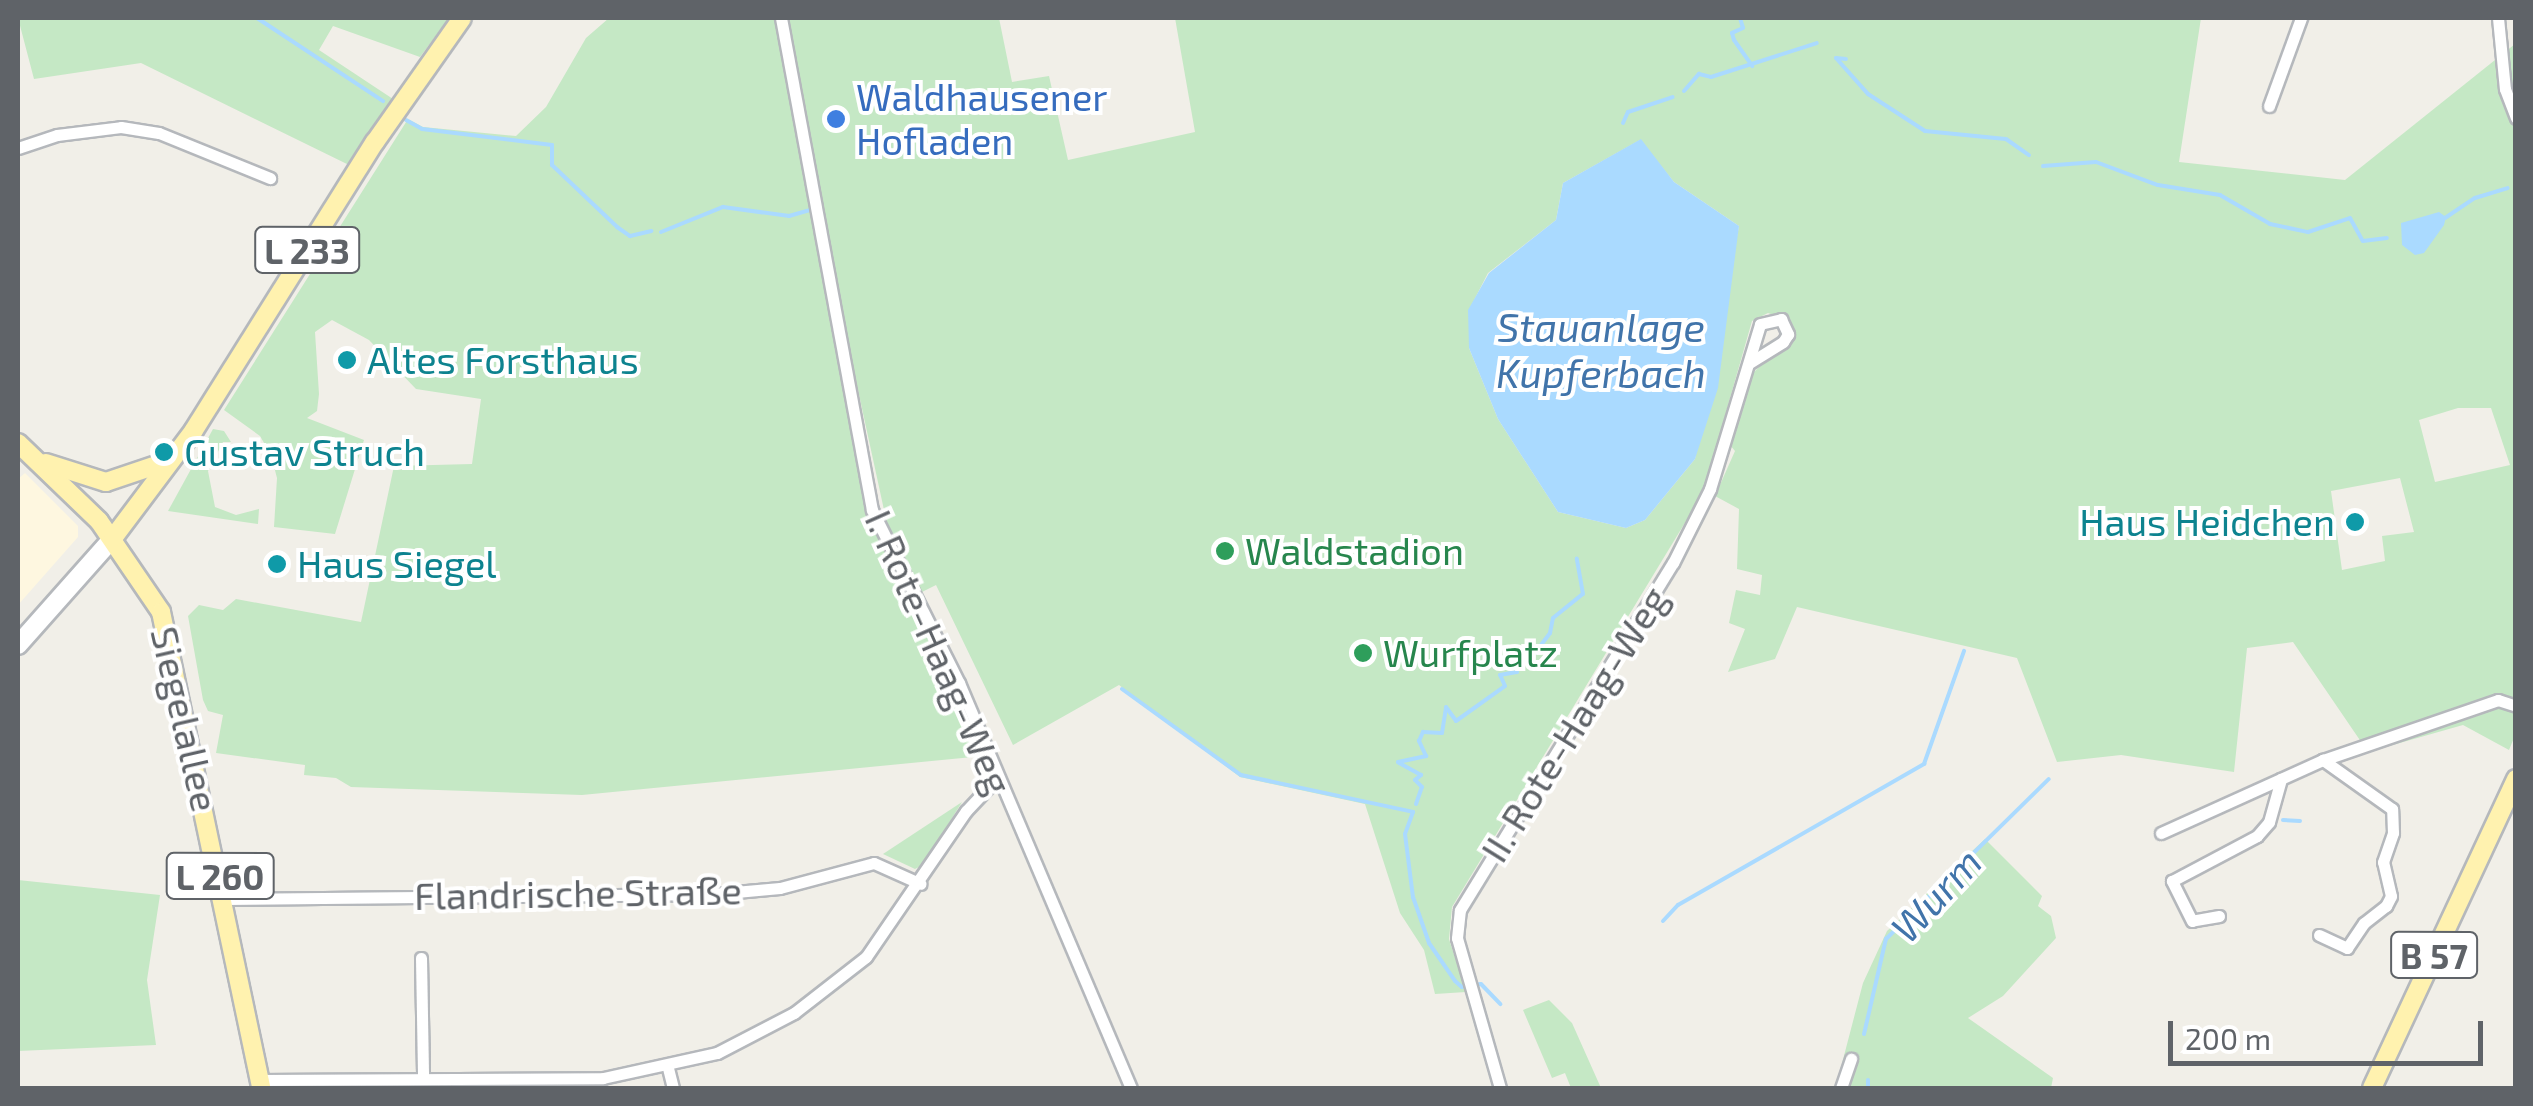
<!DOCTYPE html>
<meta charset="utf-8">
<style>
body{margin:0}
#map{position:relative;width:2533px;height:1106px;overflow:hidden;background:#f1efe8;font-family:"Exo 2",sans-serif}
div>[style]{position:absolute}
[style*='--x']{left:calc(var(--x)*1px);top:calc(var(--y)*1px);width:calc(var(--w)*1px);rotate:calc(var(--a)*1deg)}
.commercial>*{inset:0;background:#fef7e0}
.green>*{inset:0;background:#c5e8c5}
.water>*{inset:0;background:#aadaff}
.stream>*{height:4px;margin:-2px;padding:0 2px;transform-origin:2px;border-radius:2px;background:#aadaff}
.roads{filter:drop-shadow(2px 0 #b5b8bc) drop-shadow(-2px 0 #b5b8bc) drop-shadow(0 2px #b5b8bc) drop-shadow(0 -2px #b5b8bc)}
.minor>*{height:11px;margin:-5.5px;padding:0 5.5px;transform-origin:5.5px;border-radius:5.5px;background:#fff}
.secondary>*{height:18px;margin:-9px;padding:0 9px;transform-origin:9px;border-radius:9px;background:#fff}
.primary>*{height:18px;margin:-9px;padding:0 9px;transform-origin:9px;border-radius:9px;background:#fff2af}
.dots>*{width:28px;height:28px;translate:-50% -50%;box-sizing:border-box;border:5px solid #fff;border-radius:50%}
span{translate:-50% -50%;white-space:nowrap;text-align:center;line-height:1.15;-webkit-text-stroke:8px #fff;paint-order:stroke}
.shield-label span{padding:2px 8px;background:#fff;border:2px solid;border-radius:8px;-webkit-text-stroke-width:0}
.shield-label{font-size:35px;color:#5f6368;font-weight:700}
.shop-label{font-size:38px;color:#366cbe}
.left{translate:0 -50%;text-align:left}
.culture-label{font-size:38px;color:#0d838f}
.right{translate:-100% -50%;text-align:right}
.leisure-label{font-size:38px;color:#27864d}
.street-label{font-size:38px;color:#5f6368}
.water-label{font-size:40px;color:#4174aa;font-style:italic}
.frame{position:absolute;inset:0;border:20px solid #5f6368;pointer-events:none}
.scale{position:absolute;left:2168px;top:1021px;width:315px;height:45px;box-sizing:border-box;border:5px solid #5f6368;border-top:0;padding-left:12px;font-size:30px;line-height:35px;white-space:nowrap;color:#5f6368;-webkit-text-stroke:8px #fff;paint-order:stroke}
</style>
<div id="map">
<div class="commercial">
<i style="clip-path:polygon(25px 473px,78px 526px,78px 537px,18px 605px,18px 479px)"></i>
</div>
<div class="green">
<i style="clip-path:polygon(18px 18px,449px 18px,420px 57px,333px 26px,319px 50px,393px 99px,349px 165px,141px 63px,34px 79px)"></i>
<i style="clip-path:polygon(609px 18px,778px 18px,870px 521px,914px 597px,983px 756px,582px 795px,351px 787px,336px 778px,304px 775px,305px 765px,216px 753px,223px 715px,208px 711px,203px 700px,188px 616px,199px 605px,223px 610px,236px 599px,361px 622px,394px 466px,472px 464px,481px 399px,416px 389px,369px 340px,332px 320px,315px 332px,319px 394px,317px 411px,307px 418px,364px 440px,335px 534px,274px 527px,277px 478px,271px 455px,260px 436px,224px 410px,408px 119px,423px 127px,516px 136px,546px 107px,586px 38px)"></i>
<i style="clip-path:polygon(evenodd,787px 18px,999px 18px,1012px 82px,1049px 76px,1068px 160px,1195px 132px,1175px 18px,2201px 18px,2179px 162px,2345px 180px,2515px 44px,2516px 733px,2509px 750px,2463px 725px,2368px 752px,2293px 642px,2247px 648px,2234px 772px,2121px 755px,2057px 762px,2017px 658px,1797px 607px,1775px 659px,1728px 672px,1745px 629px,1729px 623px,1736px 590px,1760px 595px,1762px 575px,1737px 569px,1739px 509px,1715px 496px,1735px 451px,1730px 445px,1749px 377px,1792px 334px,1790px 321px,1768px 313px,1752px 321px,1703px 493px,1452px 907px,1449px 939px,1466px 992px,1435px 994px,1424px 950px,1400px 913px,1365px 804px,1240px 777px,1119px 685px,1013px 745px,936px 585px,922px 592px,889px 533px,817px 201px,787px 18px,1640px 140px,1674px 182px,1739px 226px,1695px 459px,1645px 520px,1626px 528px,1558px 512px,1498px 419px,1469px 348px,1469px 310px,1488px 273px,1556px 220px,1563px 183px,1640px 140px,787px 18px,2458px 408px,2491px 408px,2510px 465px,2435px 482px,2419px 420px,2458px 408px,787px 18px,2400px 478px,2414px 532px,2382px 536px,2385px 561px,2342px 570px,2331px 491px,2400px 478px)"></i>
<i style="clip-path:polygon(213px 429px,224px 431px,231px 442px,223px 442px,208px 471px,215px 507px,236px 515px,259px 509px,258px 524px,168px 511px)"></i>
<i style="clip-path:polygon(962px 802px,923px 865px,915px 869px,883px 854px)"></i>
<i style="clip-path:polygon(1985px 839px,2042px 896px,2038px 906px,2051px 916px,2056px 938px,2003px 996px,1968px 1018px,2053px 1078px,2051px 1088px,1847px 1088px,1840px 1071px,1863px 983px,1887px 931px)"></i>
<i style="clip-path:polygon(18px 880px,160px 895px,147px 980px,156px 1045px,18px 1051px)"></i>
<i style="clip-path:polygon(1549px 1000px,1572px 1023px,1601px 1088px,1571px 1088px,1565px 1073px,1552px 1078px,1523px 1010px)"></i>
</div>
<div class="water">
<i style="clip-path:polygon(1641px 139px,1674px 182px,1739px 226px,1718px 388px,1695px 459px,1645px 520px,1626px 528px,1558px 512px,1498px 419px,1469px 348px,1468px 310px,1489px 273px,1556px 220px,1563px 183px)"></i>
<i style="clip-path:polygon(2439px 212px,2446px 217px,2444px 225px,2424px 253px,2415px 255px,2402px 245px,2401px 223px)"></i>
</div>
<div class="stream">
<i style="--x:257;--y:18;--w:151;--a:33.4"></i>
<i style="--x:1740;--y:18;--w:10;--a:73"></i>
<i style="--x:1743;--y:28;--w:12;--a:156"></i>
<i style="--x:1732;--y:33;--w:7;--a:74"></i>
<i style="--x:1734;--y:40;--w:32;--a:55"></i>
<i style="--x:1836;--y:58;--w:48;--a:48.4"></i>
<i style="--x:1868;--y:94;--w:68;--a:33"></i>
<i style="--x:1925;--y:131;--w:81;--a:5.6"></i>
<i style="--x:2006;--y:139;--w:28;--a:35"></i>
<i style="--x:1836;--y:58;--w:10;--a:6"></i>
<i style="--x:1684;--y:91;--w:23;--a:-49"></i>
<i style="--x:1699;--y:74;--w:12;--a:14"></i>
<i style="--x:1711;--y:77;--w:111;--a:-17.8"></i>
<i style="--x:406;--y:120;--w:18;--a:29"></i>
<i style="--x:422;--y:129;--w:131;--a:7"></i>
<i style="--x:552;--y:145;--w:20;--a:90"></i>
<i style="--x:552;--y:165;--w:90;--a:43.6"></i>
<i style="--x:617;--y:227;--w:16;--a:35"></i>
<i style="--x:630;--y:236;--w:22;--a:-13"></i>
<i style="--x:1623;--y:123;--w:12;--a:-66"></i>
<i style="--x:1628;--y:112;--w:47;--a:-18.4"></i>
<i style="--x:2043;--y:166;--w:53;--a:-4.3"></i>
<i style="--x:2096;--y:162;--w:66;--a:20.4"></i>
<i style="--x:2158;--y:185;--w:63;--a:9.2"></i>
<i style="--x:2220;--y:195;--w:58;--a:30.1"></i>
<i style="--x:2270;--y:224;--w:39;--a:12"></i>
<i style="--x:2308;--y:232;--w:44;--a:-18.4"></i>
<i style="--x:2350;--y:218;--w:26;--a:61"></i>
<i style="--x:2363;--y:241;--w:24;--a:-7"></i>
<i style="--x:2445;--y:218;--w:36;--a:-34"></i>
<i style="--x:2475;--y:198;--w:34;--a:-17"></i>
<i style="--x:661;--y:232;--w:67;--a:-22"></i>
<i style="--x:723;--y:207;--w:67;--a:7.8"></i>
<i style="--x:789;--y:216;--w:25;--a:-16"></i>
<i style="--x:1122;--y:689;--w:147;--a:35.9"></i>
<i style="--x:1241;--y:775;--w:176;--a:12.1"></i>
<i style="--x:1413;--y:812;--w:23;--a:110"></i>
<i style="--x:1405;--y:834;--w:64;--a:82.8"></i>
<i style="--x:1413;--y:897;--w:49;--a:70.8"></i>
<i style="--x:1429;--y:943;--w:46;--a:55.6"></i>
<i style="--x:1455;--y:981;--w:9;--a:41"></i>
<i style="--x:1462;--y:987;--w:19;--a:-9"></i>
<i style="--x:1481;--y:984;--w:28;--a:46"></i>
<i style="--x:1416;--y:804;--w:18;--a:-71"></i>
<i style="--x:1422;--y:787;--w:10;--a:-135"></i>
<i style="--x:1415;--y:780;--w:8;--a:-40"></i>
<i style="--x:1421;--y:775;--w:26;--a:-151"></i>
<i style="--x:1398;--y:762;--w:29;--a:-12"></i>
<i style="--x:1426;--y:756;--w:17;--a:-115"></i>
<i style="--x:1419;--y:741;--w:10;--a:-66"></i>
<i style="--x:1423;--y:732;--w:19;--a:3"></i>
<i style="--x:1442;--y:733;--w:26;--a:-81"></i>
<i style="--x:1446;--y:707;--w:17;--a:54"></i>
<i style="--x:1456;--y:721;--w:60;--a:-35.5"></i>
<i style="--x:1505;--y:686;--w:12;--a:-114"></i>
<i style="--x:1500;--y:675;--w:17;--a:-10"></i>
<i style="--x:1517;--y:672;--w:21;--a:-90"></i>
<i style="--x:1517;--y:651;--w:18;--a:6"></i>
<i style="--x:1535;--y:653;--w:25;--a:-53"></i>
<i style="--x:1550;--y:633;--w:15;--a:-79"></i>
<i style="--x:1553;--y:618;--w:38;--a:-39"></i>
<i style="--x:1583;--y:594;--w:36;--a:-100"></i>
<i style="--x:2283;--y:820;--w:17;--a:3"></i>
<i style="--x:1663;--y:921;--w:22;--a:-47"></i>
<i style="--x:1678;--y:905;--w:284;--a:-29.8"></i>
<i style="--x:1924;--y:764;--w:120;--a:-70.5"></i>
<i style="--x:1864;--y:1034;--w:98;--a:-77"></i>
<i style="--x:1886;--y:939;--w:228;--a:-44.5"></i>
<i style="--x:1868;--y:1088;--w:8;--a:-90"></i>
</div>
<div class="roads">
<div class="minor">
<i style="--x:781;--y:18;--w:500;--a:79.52"></i>
<i style="--x:872;--y:510;--w:194;--a:63.3"></i>
<i style="--x:959;--y:683;--w:440;--a:67"></i>
<i style="--x:2498;--y:18;--w:71;--a:84.4"></i>
<i style="--x:2505;--y:89;--w:31;--a:69"></i>
<i style="--x:2269;--y:106;--w:94;--a:-70"></i>
<i style="--x:18;--y:148;--w:41;--a:-18.4"></i>
<i style="--x:57;--y:135;--w:64;--a:-7.1"></i>
<i style="--x:121;--y:127;--w:38;--a:9"></i>
<i style="--x:159;--y:133;--w:120;--a:22.1"></i>
<i style="--x:2161;--y:833;--w:178;--a:-24.3"></i>
<i style="--x:2323;--y:760;--w:185;--a:-18.9"></i>
<i style="--x:2498;--y:700;--w:19;--a:18"></i>
<i style="--x:225;--y:899;--w:488;--a:-0.6"></i>
<i style="--x:713;--y:894;--w:67;--a:-5.1"></i>
<i style="--x:780;--y:888;--w:97;--a:-14.9"></i>
<i style="--x:874;--y:863;--w:51;--a:24.1"></i>
<i style="--x:2219;--y:916;--w:27;--a:170"></i>
<i style="--x:2192;--y:921;--w:45;--a:-116.6"></i>
<i style="--x:2172;--y:881;--w:96;--a:-27.9"></i>
<i style="--x:2257;--y:836;--w:18;--a:-49"></i>
<i style="--x:2269;--y:822;--w:45;--a:-74.4"></i>
<i style="--x:2319;--y:935;--w:31;--a:25"></i>
<i style="--x:2347;--y:948;--w:30;--a:-56"></i>
<i style="--x:2364;--y:923;--w:28;--a:-38"></i>
<i style="--x:2386;--y:906;--w:11;--a:-63"></i>
<i style="--x:2391;--y:896;--w:35;--a:-103"></i>
<i style="--x:2383;--y:862;--w:31;--a:-71"></i>
<i style="--x:2393;--y:833;--w:24;--a:-92"></i>
<i style="--x:2392;--y:809;--w:85;--a:-144.6"></i>
<i style="--x:421;--y:958;--w:120;--a:89"></i>
<i style="--x:668;--y:1068;--w:21;--a:76"></i>
<i style="--x:260;--y:1080;--w:343;--a:-0.3"></i>
<i style="--x:603;--y:1078;--w:117;--a:-12.4"></i>
<i style="--x:717;--y:1053;--w:87;--a:-27.5"></i>
<i style="--x:794;--y:1013;--w:91;--a:-37.9"></i>
<i style="--x:866;--y:957;--w:177;--a:-55.6"></i>
<i style="--x:966;--y:811;--w:45;--a:-46.8"></i>
<i style="--x:1500;--y:1088;--w:156;--a:-106"></i>
<i style="--x:1457;--y:938;--w:28;--a:-84"></i>
<i style="--x:1460;--y:910;--w:407;--a:-58.5"></i>
<i style="--x:1673;--y:563;--w:83;--a:-63.4"></i>
<i style="--x:1710;--y:489;--w:172;--a:-73.1"></i>
<i style="--x:1760;--y:324;--w:22;--a:-13"></i>
<i style="--x:1781;--y:319;--w:17;--a:65"></i>
<i style="--x:1788;--y:334;--w:9;--a:122"></i>
<i style="--x:1783;--y:342;--w:40;--a:148"></i>
<i style="--x:1841;--y:1088;--w:31;--a:-71"></i>
</div>
<div class="secondary">
<i style="--x:18;--y:645;--w:143;--a:-48.4"></i>
</div>
<div class="primary">
<i style="--x:18;--y:443;--w:112;--a:43.9"></i>
<i style="--x:99;--y:521;--w:110;--a:55.7"></i>
<i style="--x:161;--y:612;--w:486;--a:78.1"></i>
<i style="--x:46;--y:463;--w:63;--a:17.6"></i>
<i style="--x:106;--y:482;--w:65;--a:-18.7"></i>
<i style="--x:113;--y:538;--w:135;--a:-53.1"></i>
<i style="--x:194;--y:430;--w:340;--a:-57.9"></i>
<i style="--x:375;--y:142;--w:151;--a:-54.9"></i>
<i style="--x:2372;--y:1088;--w:341;--a:-65"></i>
</div>
</div>
<div class="dots">
<i style="left:836px;top:119px;background:#3f7fe0"></i>
<i style="left:347px;top:360px;background:#0f9aa8"></i>
<i style="left:164px;top:452px;background:#0f9aa8"></i>
<i style="left:2355px;top:522px;background:#0f9aa8"></i>
<i style="left:1225px;top:551px;background:#2e9e5b"></i>
<i style="left:277px;top:564px;background:#0f9aa8"></i>
<i style="left:1363px;top:653px;background:#2e9e5b"></i>
</div>
<div class="shield-label">
<span style="left:307px;top:250px">L 233</span>
<span style="left:220px;top:876px">L 260</span>
<span style="left:2434px;top:955px">B 57</span>
</div>
<div class="shop-label">
<span class="left" style="left:856px;top:119px">Waldhausener<br>Hofladen</span>
</div>
<div class="culture-label">
<span class="left" style="left:367px;top:360px">Altes Forsthaus</span>
<span class="left" style="left:184px;top:452px">Gustav Struch</span>
<span class="right" style="left:2335px;top:522px">Haus Heidchen</span>
<span class="left" style="left:297px;top:564px">Haus Siegel</span>
</div>
<div class="leisure-label">
<span class="left" style="left:1245px;top:551px">Waldstadion</span>
<span class="left" style="left:1383px;top:653px">Wurfplatz</span>
</div>
<div class="street-label">
<span style="left:939px;top:652px;rotate:66deg">I. Rote-Haag-Weg</span>
<span style="left:185px;top:719px;rotate:77deg">Siegelallee</span>
<span style="left:1574px;top:724px;rotate:-58deg">II. Rote-Haag-Weg</span>
<span style="left:578px;top:893px;rotate:-1deg">Flandrische Straße</span>
</div>
<div class="water-label">
<span style="left:1601px;top:349px">Stauanlage<br>Kupferbach</span>
<span style="left:1935px;top:894px;rotate:-47deg">Wurm</span>
</div>
<div class="frame"></div>
<div class="scale">200 m</div>
</div>
